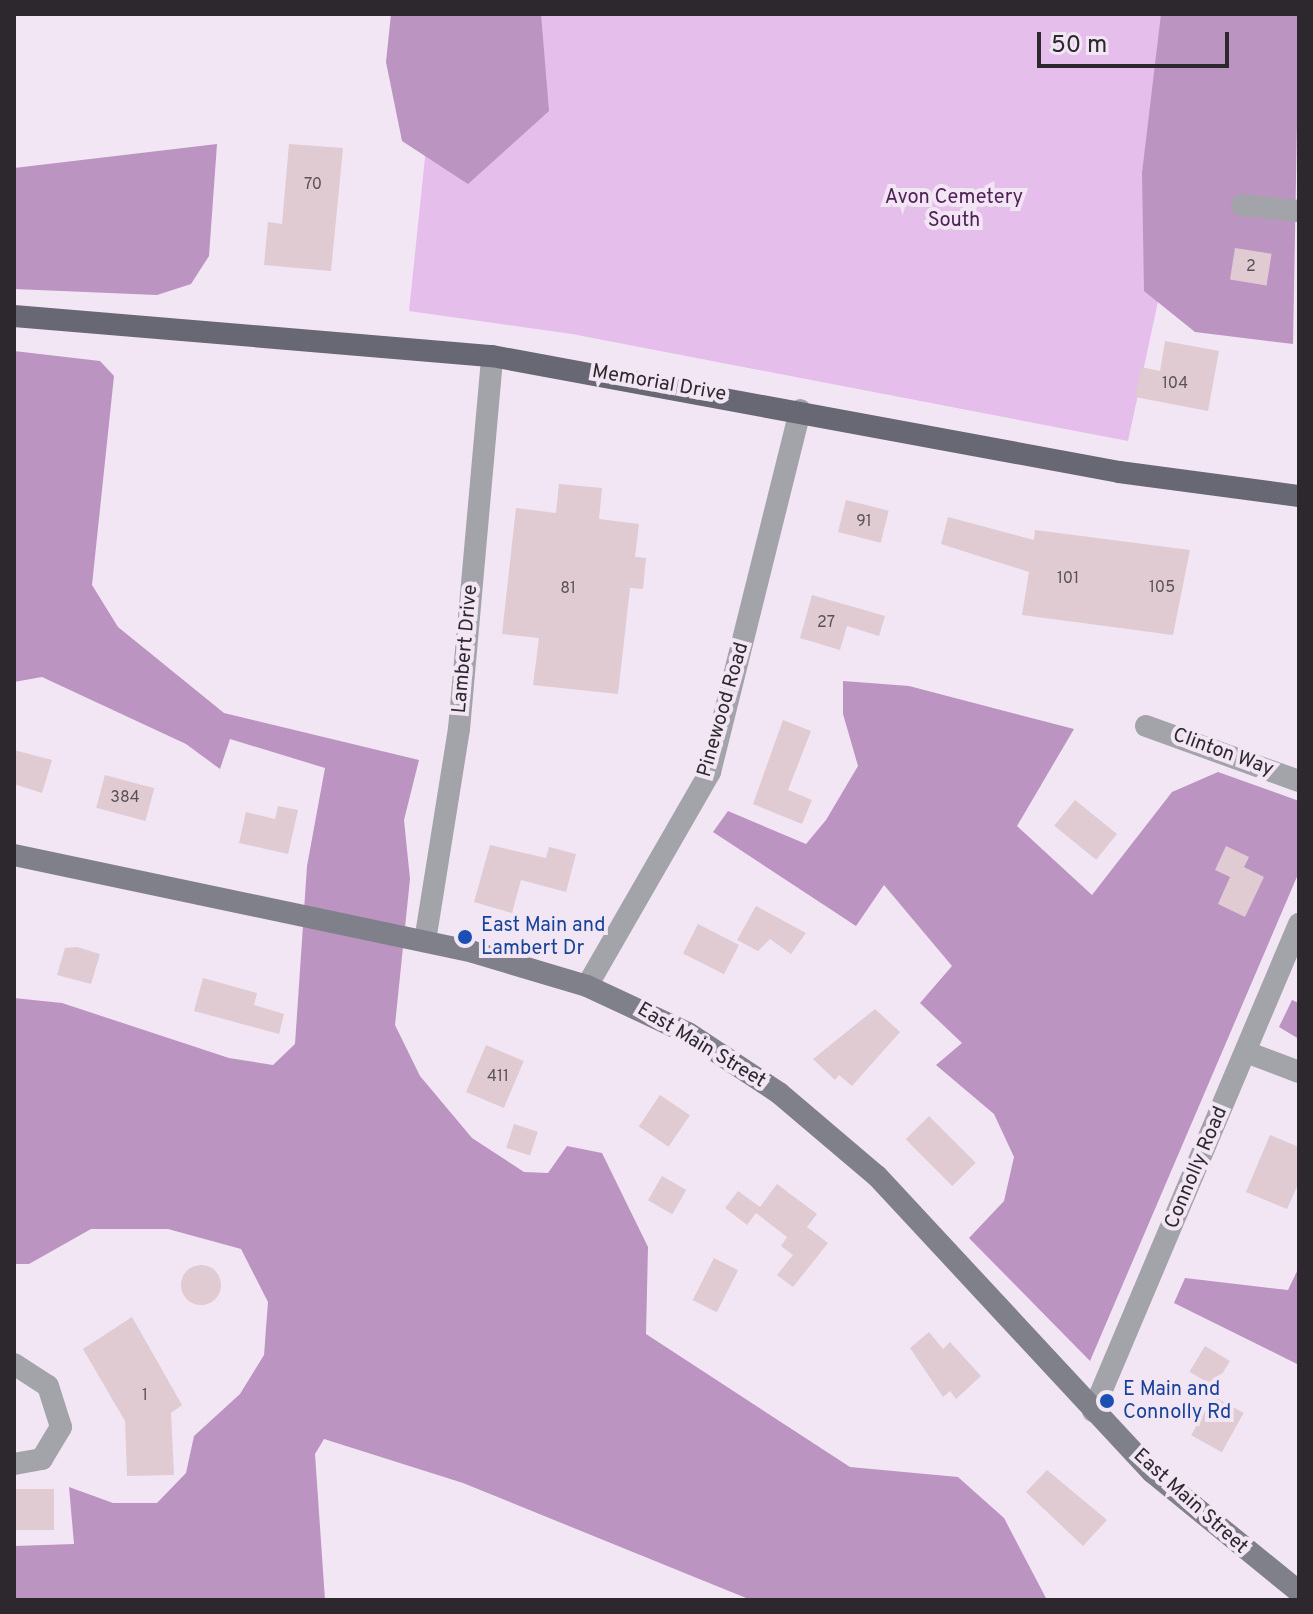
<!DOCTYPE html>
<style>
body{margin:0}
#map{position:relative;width:1313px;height:1614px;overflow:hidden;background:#f2e6f4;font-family:Overpass,sans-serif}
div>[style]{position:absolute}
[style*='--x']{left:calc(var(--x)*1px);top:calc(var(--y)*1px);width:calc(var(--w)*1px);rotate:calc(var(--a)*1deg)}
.green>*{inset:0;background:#e5beeb}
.forest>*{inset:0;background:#bc94c2}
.building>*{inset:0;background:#dfcbd1;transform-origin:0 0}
.round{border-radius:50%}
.minor>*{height:22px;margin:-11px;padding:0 11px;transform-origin:11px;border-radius:11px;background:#a3a3aa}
.secondary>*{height:22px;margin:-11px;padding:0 11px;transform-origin:11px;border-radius:11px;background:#80808a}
.primary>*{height:22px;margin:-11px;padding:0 11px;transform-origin:11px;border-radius:11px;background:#686774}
.dots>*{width:22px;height:22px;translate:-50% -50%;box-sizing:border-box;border:4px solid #f2e6f4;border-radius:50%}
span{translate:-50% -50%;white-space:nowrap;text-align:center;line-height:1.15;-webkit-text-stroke:8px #f2e6f4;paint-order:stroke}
.number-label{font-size:16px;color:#5a5157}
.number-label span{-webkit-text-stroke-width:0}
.park-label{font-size:20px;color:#512159}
.street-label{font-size:20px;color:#2d282e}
.transit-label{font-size:20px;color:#164399}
.left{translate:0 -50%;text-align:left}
.frame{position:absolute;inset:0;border:16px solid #2d282e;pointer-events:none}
.scale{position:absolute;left:1037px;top:32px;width:192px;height:36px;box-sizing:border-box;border:4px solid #2d282e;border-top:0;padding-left:10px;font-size:24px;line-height:28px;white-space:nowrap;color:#2d282e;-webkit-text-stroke:6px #f2e6f4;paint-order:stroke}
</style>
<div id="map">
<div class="green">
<i style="clip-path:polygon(440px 14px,1299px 14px,1179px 204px,1128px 441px,572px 334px,409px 311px)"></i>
</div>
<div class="forest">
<i style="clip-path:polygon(391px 14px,541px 14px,549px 111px,468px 184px,402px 141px,386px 62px)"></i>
<i style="clip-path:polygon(1161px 14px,1299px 14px,1293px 344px,1195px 332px,1144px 291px,1142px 173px)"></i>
<i style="clip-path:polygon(217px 144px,209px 256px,191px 284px,157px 295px,14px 289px,14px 168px)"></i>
<i style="clip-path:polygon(14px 351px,100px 361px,114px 376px,92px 585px,118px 627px,224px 713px,419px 760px,404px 820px,410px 879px,395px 1025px,420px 1076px,472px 1138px,524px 1172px,548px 1173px,567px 1146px,602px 1153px,648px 1247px,646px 1334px,850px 1467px,958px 1477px,1004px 1518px,1047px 1600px,751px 1600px,463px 1483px,324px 1439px,315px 1454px,325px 1600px,14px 1600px,14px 1546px,74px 1544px,69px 1487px,113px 1503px,157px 1503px,186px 1473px,194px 1436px,240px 1394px,264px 1355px,268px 1302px,241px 1249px,168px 1229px,91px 1229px,29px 1264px,14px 1264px,14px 998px,62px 1003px,229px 1058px,273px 1065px,295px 1044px,307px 866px,325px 768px,230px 739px,220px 769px,186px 744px,42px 677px,14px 682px)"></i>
<i style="clip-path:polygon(843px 681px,909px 686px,1074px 729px,1017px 826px,1092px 895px,1172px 792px,1218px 772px,1299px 801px,1299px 872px,1090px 1361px,969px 1238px,1004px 1201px,1014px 1157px,994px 1114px,936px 1065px,962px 1043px,920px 1003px,952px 966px,884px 885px,856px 926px,713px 832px,728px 811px,806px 844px,826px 820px,858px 766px,843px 714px)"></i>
<i style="clip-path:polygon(1292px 1000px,1299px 1003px,1299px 1039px,1279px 1027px)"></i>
<i style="clip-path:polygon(1299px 1267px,1299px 1365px,1174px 1303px,1185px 1278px,1288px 1290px)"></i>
</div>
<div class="building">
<i style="clip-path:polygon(289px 144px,343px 148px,331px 271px,264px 265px,268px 222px,282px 224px)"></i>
<i style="left:1235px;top:248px;width:37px;height:32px;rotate:9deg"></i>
<i style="clip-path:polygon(1165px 341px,1219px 351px,1208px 411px,1135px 397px,1141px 367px,1160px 371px)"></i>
<i style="clip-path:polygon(559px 484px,602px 488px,599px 519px,639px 524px,635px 557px,646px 558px,643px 589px,630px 588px,618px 694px,533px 685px,539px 638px,502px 634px,516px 508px,556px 513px)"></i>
<i style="left:846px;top:500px;width:44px;height:33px;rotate:14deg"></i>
<i style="clip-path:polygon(948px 517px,1034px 540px,1035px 530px,1190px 550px,1173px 635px,1022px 615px,1029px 572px,941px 544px)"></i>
<i style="clip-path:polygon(812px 595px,885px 616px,879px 636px,847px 626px,840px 650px,800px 638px)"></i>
<i style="clip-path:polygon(783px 720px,811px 731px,788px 790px,812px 800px,802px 824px,753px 804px)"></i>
<i style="clip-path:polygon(14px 750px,52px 760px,42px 793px,14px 784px)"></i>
<i style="left:105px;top:775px;width:51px;height:34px;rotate:15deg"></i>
<i style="left:1075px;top:800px;width:54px;height:33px;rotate:39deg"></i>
<i style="clip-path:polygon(278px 806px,298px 810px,288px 854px,239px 843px,246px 812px,275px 819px)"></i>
<i style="clip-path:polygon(490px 845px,546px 858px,549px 847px,576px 854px,566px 892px,521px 880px,512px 913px,474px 902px)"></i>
<i style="clip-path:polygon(1226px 846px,1249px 857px,1244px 867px,1264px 877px,1245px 917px,1218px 904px,1230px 877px,1215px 870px)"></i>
<i style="clip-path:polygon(756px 906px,806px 933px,791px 954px,770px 939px,758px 951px,737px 940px)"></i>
<i style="left:698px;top:924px;width:46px;height:33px;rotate:27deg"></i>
<i style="clip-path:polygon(77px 947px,100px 954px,91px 984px,57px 975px,65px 948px)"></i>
<i style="clip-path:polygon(203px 978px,257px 993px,254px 1005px,284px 1014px,279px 1034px,194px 1011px)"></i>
<i style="clip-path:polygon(875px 1009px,900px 1032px,852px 1086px,839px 1075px,835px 1080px,813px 1059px)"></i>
<i style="left:486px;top:1045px;width:41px;height:51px;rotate:23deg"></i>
<i style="left:660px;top:1095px;width:36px;height:38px;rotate:34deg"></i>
<i style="left:929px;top:1116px;width:66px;height:33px;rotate:45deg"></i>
<i style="left:514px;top:1124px;width:25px;height:25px;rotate:18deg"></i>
<i style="clip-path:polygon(1270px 1135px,1299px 1147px,1299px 1182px,1287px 1209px,1246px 1192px)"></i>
<i style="left:662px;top:1176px;width:28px;height:28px;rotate:30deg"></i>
<i style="clip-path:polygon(777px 1184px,817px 1214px,807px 1227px,828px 1243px,793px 1287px,777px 1275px,793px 1255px,781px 1246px,787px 1237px,756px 1213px,747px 1225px,725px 1208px,738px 1191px,760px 1207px)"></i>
<i style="left:714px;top:1258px;width:27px;height:47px;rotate:27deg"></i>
<i class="round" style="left:181px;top:1265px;width:40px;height:40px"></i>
<i style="clip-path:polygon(132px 1317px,182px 1405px,171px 1413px,174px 1475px,127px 1476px,125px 1421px,83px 1349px)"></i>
<i style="clip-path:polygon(929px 1332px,943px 1349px,950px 1342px,981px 1376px,956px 1399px,950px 1391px,943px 1397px,910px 1348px)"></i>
<i style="left:1205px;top:1346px;width:29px;height:30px;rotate:31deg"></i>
<i style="left:1213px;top:1396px;width:35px;height:45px;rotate:29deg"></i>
<i style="clip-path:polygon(1047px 1470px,1107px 1520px,1083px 1546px,1026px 1492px)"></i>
<i style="left:54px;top:1489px;width:41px;height:40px;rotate:90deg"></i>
</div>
<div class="minor">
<i style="--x:1242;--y:205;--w:57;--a:6"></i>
<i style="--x:1146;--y:726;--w:163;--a:19.8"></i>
<i style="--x:425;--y:941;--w:215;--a:-80.9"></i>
<i style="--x:459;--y:729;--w:374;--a:-84.9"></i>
<i style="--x:587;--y:986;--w:247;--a:-60.1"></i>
<i style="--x:710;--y:772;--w:373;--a:-76"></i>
<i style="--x:1246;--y:1052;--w:57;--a:20.7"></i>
<i style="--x:14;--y:1364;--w:40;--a:32.9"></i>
<i style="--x:48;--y:1386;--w:43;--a:72.4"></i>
<i style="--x:61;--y:1427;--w:37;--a:121"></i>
<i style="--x:42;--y:1459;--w:28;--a:170"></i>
<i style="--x:1093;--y:1411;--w:529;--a:-67.07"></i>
</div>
<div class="secondary">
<i style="--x:14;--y:855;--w:469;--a:11.9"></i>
<i style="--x:473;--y:952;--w:119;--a:16.6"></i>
<i style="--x:587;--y:986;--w:111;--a:25"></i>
<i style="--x:688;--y:1033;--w:109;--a:33.4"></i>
<i style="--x:779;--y:1093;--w:128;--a:40.3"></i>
<i style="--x:877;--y:1176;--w:404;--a:47.1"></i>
<i style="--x:1152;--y:1472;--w:190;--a:39.2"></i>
</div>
<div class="primary">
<i style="--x:14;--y:316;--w:480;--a:4.8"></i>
<i style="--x:492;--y:356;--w:638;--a:10.48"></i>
<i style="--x:1119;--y:472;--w:182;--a:7.6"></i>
</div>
<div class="dots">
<i style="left:465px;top:937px;background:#1a4fb4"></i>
<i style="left:1107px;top:1401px;background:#1a4fb4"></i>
</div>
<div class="number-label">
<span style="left:313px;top:185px">70</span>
<span style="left:1251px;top:267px">2</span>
<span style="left:1175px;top:384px">104</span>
<span style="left:864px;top:522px">91</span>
<span style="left:1068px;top:579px">101</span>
<span style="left:1162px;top:588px">105</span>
<span style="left:568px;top:589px">81</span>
<span style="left:826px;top:623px">27</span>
<span style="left:125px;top:798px">384</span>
<span style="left:498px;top:1077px">411</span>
<span style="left:145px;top:1396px">1</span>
</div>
<div class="park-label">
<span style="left:954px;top:210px">Avon Cemetery<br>South</span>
</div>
<div class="street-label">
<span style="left:659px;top:384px;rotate:10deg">Memorial Drive</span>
<span style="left:466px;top:649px;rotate:-85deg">Lambert Drive</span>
<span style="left:724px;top:710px;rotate:-74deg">Pinewood Road</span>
<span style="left:1223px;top:753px;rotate:20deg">Clinton Way</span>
<span style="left:701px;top:1046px;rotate:31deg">East Main Street</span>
<span style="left:1197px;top:1168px;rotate:-67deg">Connolly Road</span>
<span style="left:1190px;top:1502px;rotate:42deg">East Main Street</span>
</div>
<div class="transit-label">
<span class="left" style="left:481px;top:938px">East Main and<br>Lambert Dr</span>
<span class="left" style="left:1123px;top:1402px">E Main and<br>Connolly Rd</span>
</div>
<div class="frame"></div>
<div class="scale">50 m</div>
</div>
